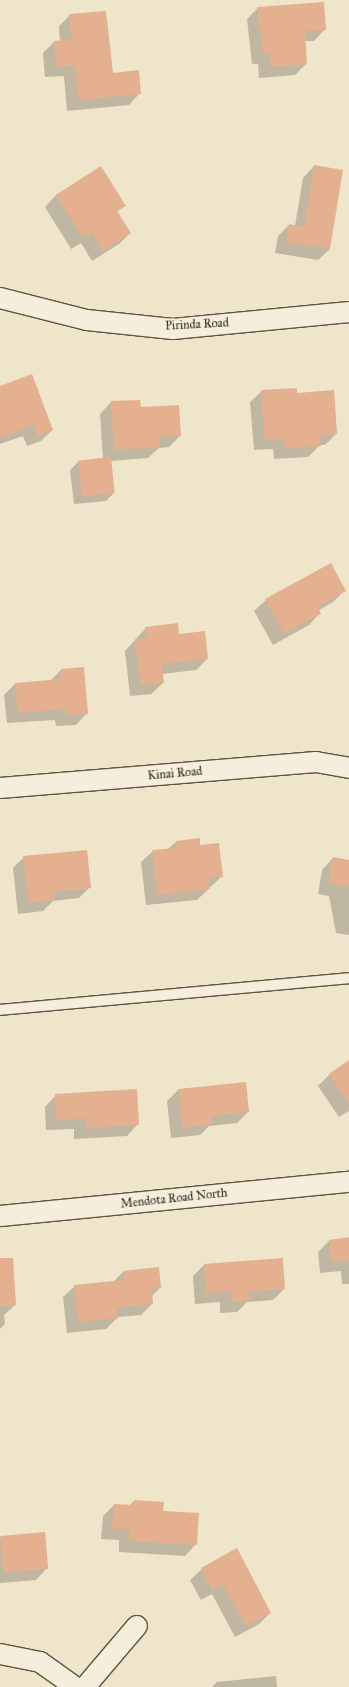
<!DOCTYPE html>
<style>
body{margin:0}
#map{position:relative;width:349px;height:1687px;overflow:hidden;background:#efe5cb;font-family:"IM FELL Great Primer",serif}
div>[style]{position:absolute}
[style*='--x']{left:calc(var(--x)*1px);top:calc(var(--y)*1px);width:calc(var(--w)*1px);rotate:calc(var(--a)*1deg)}
.shadow>*{inset:0;background:#0003}
.building>*{inset:0;background:#e4b08f;transform-origin:0 0}
.roads{filter:drop-shadow(1px 0 #5e5441) drop-shadow(-1px 0 #5e5441) drop-shadow(0 1px #5e5441) drop-shadow(0 -1px #5e5441)}
.service>*{height:10px;margin:-5px;padding:0 5px;transform-origin:5px;border-radius:5px;background:#f5eedd}
.minor>*{height:20px;margin:-10px;padding:0 10px;transform-origin:10px;border-radius:10px;background:#f5eedd}
span{translate:-50% -50%;white-space:nowrap;text-align:center;line-height:1.15;-webkit-text-stroke:4px #f5eedd;paint-order:stroke}
.street-label{font-size:12px;color:#2e2313}
</style>
<div id="map">
<div class="shadow">
<i style="clip-path:polygon(258px 8px,325px 29px,314px 41px,305px 41px,306px 64px,295px 75px,259px 78px,258px 64px,252px 64px,247px 19px)"></i>
<i style="clip-path:polygon(70px 15px,112px 74px,140px 93px,129px 105px,67px 111px,64px 76px,45px 77px,43px 53px,54px 42px,60px 41px,59px 26px)"></i>
<i style="clip-path:polygon(314px 166px,330px 249px,318px 260px,275px 253px,278px 236px,289px 225px,295px 226px,303px 178px)"></i>
<i style="clip-path:polygon(100px 167px,124px 205px,117px 212px,130px 233px,119px 244px,92px 261px,81px 243px,71px 249px,45px 207px,56px 195px)"></i>
<i style="clip-path:polygon(0 387px,52px 430px,41px 441px,27px 446px,23px 436px,0 444px)"></i>
<i style="clip-path:polygon(262px 391px,296px 394px,336px 434px,325px 445px,320px 445px,308px 457px,274px 459px,273px 449px,254px 450px,250px 402px)"></i>
<i style="clip-path:polygon(111px 402px,140px 408px,180px 436px,169px 447px,159px 448px,148px 458px,111px 461px,114px 493px,106px 501px,74px 504px,70px 470px,79px 461px,103px 459px,100px 414px)"></i>
<i style="clip-path:polygon(344px 591px,333px 602px,319px 610px,320px 613px,309px 625px,273px 645px,254px 611px,266px 600px)"></i>
<i style="clip-path:polygon(146px 628px,178px 635px,207px 659px,196px 670px,162px 674px,163px 683px,151px 694px,130px 696px,125px 651px)"></i>
<i style="clip-path:polygon(61px 670px,87px 713px,76px 725px,56px 726px,55px 720px,7px 723px,4px 695px,15px 684px,50px 681px)"></i>
<i style="clip-path:polygon(199px 839px,200px 846px,222px 876px,197px 900px,146px 905px,141px 862px,153px 851px,168px 849px,176px 842px)"></i>
<i style="clip-path:polygon(24px 857px,90px 887px,79px 898px,53px 901px,43px 911px,18px 914px,13px 868px)"></i>
<i style="clip-path:polygon(333px 858px,349px 861px,349px 935px,336px 933px,329px 896px,318px 894px,322px 870px)"></i>
<i style="clip-path:polygon(349px 1061px,349px 1111px,339px 1117px,318px 1086px,330px 1074px)"></i>
<i style="clip-path:polygon(178px 1090px,248px 1112px,237px 1123px,209px 1126px,200px 1135px,171px 1138px,167px 1101px)"></i>
<i style="clip-path:polygon(56px 1095px,138px 1124px,127px 1136px,74px 1139px,74px 1129px,46px 1130px,45px 1107px)"></i>
<i style="clip-path:polygon(349px 1238px,349px 1284px,342px 1284px,341px 1271px,320px 1273px,318px 1252px,329px 1241px)"></i>
<i style="clip-path:polygon(282px 1259px,284px 1289px,273px 1300px,247px 1302px,237px 1312px,220px 1313px,220px 1302px,195px 1304px,193px 1276px,204px 1265px)"></i>
<i style="clip-path:polygon(123px 1272px,160px 1288px,151px 1297px,152px 1304px,141px 1315px,118px 1317px,106px 1329px,67px 1333px,63px 1297px,75px 1286px,113px 1282px)"></i>
<i style="clip-path:polygon(0 1284px,15px 1305px,4px 1315px,5px 1324px,0 1329px)"></i>
<i style="clip-path:polygon(134px 1501px,162px 1512px,196px 1544px,185px 1556px,119px 1552px,119px 1540px,101px 1539px,103px 1516px,114px 1505px,129px 1506px)"></i>
<i style="clip-path:polygon(0 1538px,47px 1568px,36px 1580px,0 1583px)"></i>
<i style="clip-path:polygon(202px 1569px,270px 1613px,259px 1624px,235px 1637px,212px 1594px,201px 1600px,190px 1580px)"></i>
<i style="clip-path:polygon(276px 1676px,277px 1687px,212px 1687px,217px 1682px)"></i>
</div>
<div class="building">
<i style="clip-path:polygon(324px 2px,326px 30px,305px 31px,307px 64px,270px 67px,269px 53px,263px 54px,257px 7px)"></i>
<i style="clip-path:polygon(106px 11px,113px 73px,139px 70px,141px 94px,78px 100px,75px 65px,56px 67px,54px 41px,72px 39px,69px 14px)"></i>
<i style="clip-path:polygon(314px 165px,343px 170px,330px 249px,286px 242px,289px 224px,304px 227px)"></i>
<i style="clip-path:polygon(101px 166px,126px 206px,117px 211px,131px 233px,103px 251px,92px 233px,83px 238px,56px 195px)"></i>
<i style="clip-path:polygon(32px 374px,53px 430px,38px 436px,34px 425px,0 438px,0 386px)"></i>
<i style="clip-path:polygon(297px 388px,297px 393px,334px 390px,337px 434px,320px 435px,321px 446px,285px 448px,284px 439px,265px 440px,261px 390px)"></i>
<i style="clip-path:polygon(140px 400px,141px 407px,179px 405px,181px 436px,160px 437px,160px 447px,114px 450px,111px 401px)"></i>
<i style="left:111px;top:457px;width:36px;height:33px;rotate:84deg"></i>
<i style="clip-path:polygon(331px 563px,346px 591px,318px 607px,321px 614px,284px 634px,265px 599px)"></i>
<i style="clip-path:polygon(178px 623px,179px 634px,205px 631px,208px 659px,162px 664px,164px 683px,141px 685px,135px 639px,147px 637px,145px 627px)"></i>
<i style="clip-path:polygon(84px 667px,88px 714px,67px 715px,66px 709px,18px 713px,15px 683px,61px 679px,61px 669px)"></i>
<i style="clip-path:polygon(200px 838px,200px 845px,219px 843px,223px 877px,209px 878px,210px 889px,157px 895px,152px 850px,177px 848px,176px 841px)"></i>
<i style="clip-path:polygon(87px 850px,91px 888px,54px 892px,55px 900px,29px 903px,23px 856px)"></i>
<i style="clip-path:polygon(333px 857px,349px 860px,349px 887px,328px 883px)"></i>
<i style="clip-path:polygon(349px 1060px,349px 1104px,329px 1074px)"></i>
<i style="clip-path:polygon(246px 1082px,249px 1112px,211px 1116px,212px 1124px,182px 1128px,178px 1089px)"></i>
<i style="clip-path:polygon(137px 1089px,139px 1125px,85px 1128px,85px 1118px,57px 1120px,55px 1094px)"></i>
<i style="clip-path:polygon(349px 1237px,349px 1261px,331px 1262px,329px 1240px)"></i>
<i style="clip-path:polygon(0 1258px,13px 1258px,16px 1305px,0 1306px)"></i>
<i style="clip-path:polygon(283px 1258px,285px 1289px,249px 1292px,249px 1301px,231px 1302px,230px 1291px,206px 1293px,204px 1264px)"></i>
<i style="clip-path:polygon(159px 1267px,161px 1288px,152px 1289px,153px 1304px,117px 1308px,118px 1318px,78px 1322px,74px 1285px,124px 1280px,123px 1271px)"></i>
<i style="clip-path:polygon(134px 1500px,164px 1502px,163px 1511px,199px 1513px,197px 1545px,129px 1541px,130px 1529px,112px 1529px,114px 1504px,134px 1505px)"></i>
<i style="left:45px;top:1532px;width:37px;height:45px;rotate:85deg"></i>
<i style="clip-path:polygon(237px 1548px,271px 1613px,246px 1626px,223px 1584px,212px 1590px,201px 1568px)"></i>
</div>
<div class="roads">
<div class="service">
<i style="--x:0;--y:1010;--w:350;--a:-5.2"></i>
</div>
<div class="minor">
<i style="--x:0;--y:298;--w:90;--a:14.2"></i>
<i style="--x:87;--y:320;--w:86;--a:6"></i>
<i style="--x:173;--y:329;--w:177;--a:-5.5"></i>
<i style="--x:0;--y:788;--w:317;--a:-4.7"></i>
<i style="--x:316;--y:762;--w:34;--a:10"></i>
<i style="--x:0;--y:1216;--w:351;--a:-5.6"></i>
<i style="--x:0;--y:1654;--w:41;--a:11.3"></i>
<i style="--x:40;--y:1662;--w:43;--a:35.5"></i>
<i style="--x:85;--y:1687;--w:80;--a:-49.6"></i>
</div>
</div>
<div class="street-label">
<span style="left:197px;top:325px;rotate:-3deg">Pirinda Road</span>
<span style="left:175px;top:774px;rotate:-5deg">Kinai Road</span>
<span style="left:174px;top:1199px;rotate:-6deg">Mendota Road North</span>
</div>
</div>
